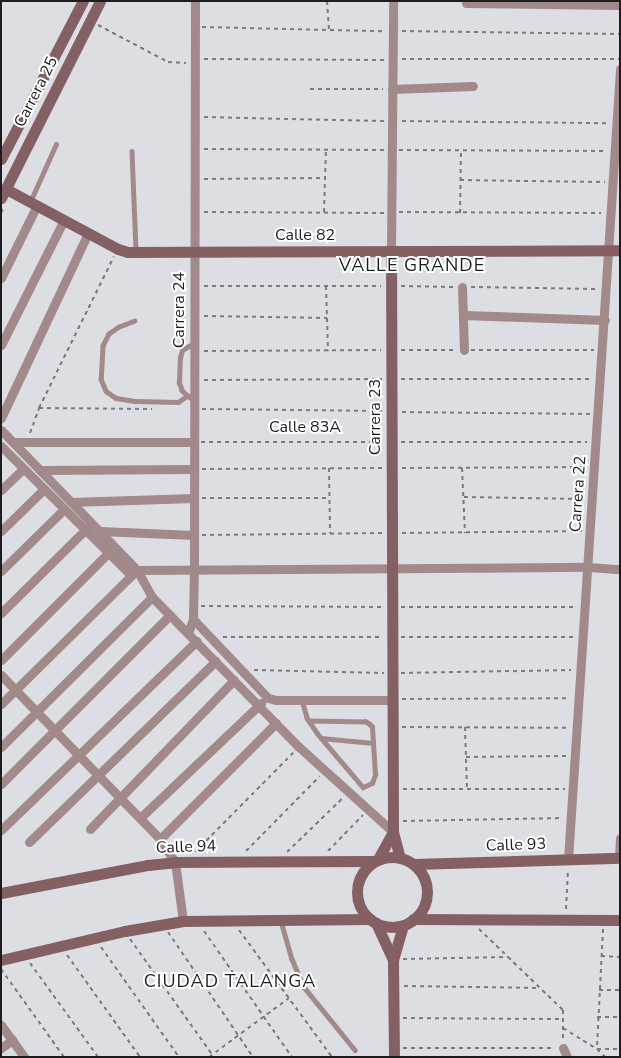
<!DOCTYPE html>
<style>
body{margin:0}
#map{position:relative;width:621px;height:1058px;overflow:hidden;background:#dcdee3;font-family:"Nunito Sans",sans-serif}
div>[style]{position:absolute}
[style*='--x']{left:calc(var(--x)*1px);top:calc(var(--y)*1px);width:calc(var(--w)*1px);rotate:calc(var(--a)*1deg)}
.path>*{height:2px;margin-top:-1px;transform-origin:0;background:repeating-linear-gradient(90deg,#787a7d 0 4px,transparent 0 8px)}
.lane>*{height:4.5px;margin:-2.25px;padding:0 2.25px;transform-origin:2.25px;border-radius:2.25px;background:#a2898a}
.street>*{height:9px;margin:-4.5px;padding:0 4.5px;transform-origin:4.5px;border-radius:4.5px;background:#a2898a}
.secondary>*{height:11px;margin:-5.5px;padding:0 5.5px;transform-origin:5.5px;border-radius:5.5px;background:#846063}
.secondary>.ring{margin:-5.5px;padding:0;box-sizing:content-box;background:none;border:11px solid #846063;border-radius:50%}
span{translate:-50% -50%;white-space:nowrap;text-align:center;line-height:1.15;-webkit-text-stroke:4px #fff;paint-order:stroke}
.street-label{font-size:16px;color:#1c1d1e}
.neighbourhood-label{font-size:18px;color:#1c1d1e;letter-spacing:1px}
.frame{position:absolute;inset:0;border:2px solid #1c1d1e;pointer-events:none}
</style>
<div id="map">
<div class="path">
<i style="--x:327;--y:1;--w:29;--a:86"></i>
<i style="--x:98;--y:25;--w:79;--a:27.9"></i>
<i style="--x:168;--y:62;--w:18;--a:3"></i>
<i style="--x:202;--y:27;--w:183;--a:1.3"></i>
<i style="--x:402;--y:31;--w:218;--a:0.8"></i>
<i style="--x:204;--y:59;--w:181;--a:0.3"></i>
<i style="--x:402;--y:59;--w:218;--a:0"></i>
<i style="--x:310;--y:89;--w:73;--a:0"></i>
<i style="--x:204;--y:117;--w:180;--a:1.3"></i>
<i style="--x:402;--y:121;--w:207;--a:0.6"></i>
<i style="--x:204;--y:149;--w:180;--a:0.3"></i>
<i style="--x:399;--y:150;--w:208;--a:0.3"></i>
<i style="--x:204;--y:179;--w:121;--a:-0.5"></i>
<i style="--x:460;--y:180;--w:145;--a:0.8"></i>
<i style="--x:204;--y:212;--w:180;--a:0.3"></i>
<i style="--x:324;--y:212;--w:62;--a:-88.2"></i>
<i style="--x:399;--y:212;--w:202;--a:0.3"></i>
<i style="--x:1;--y:213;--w:7;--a:-63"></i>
<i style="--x:460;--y:213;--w:63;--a:-89.1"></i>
<i style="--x:204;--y:286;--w:177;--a:0"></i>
<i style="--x:326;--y:286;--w:65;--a:88.2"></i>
<i style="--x:401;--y:286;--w:53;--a:1.1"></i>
<i style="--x:471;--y:287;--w:125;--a:0.9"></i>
<i style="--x:204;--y:316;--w:123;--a:0.9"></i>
<i style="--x:401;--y:350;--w:55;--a:0"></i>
<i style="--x:471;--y:350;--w:123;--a:0"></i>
<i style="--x:204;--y:351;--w:177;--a:-0.3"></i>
<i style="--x:401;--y:379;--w:191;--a:0"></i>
<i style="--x:204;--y:380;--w:178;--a:-0.3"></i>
<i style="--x:39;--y:408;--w:113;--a:0.5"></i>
<i style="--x:202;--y:409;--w:180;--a:0.6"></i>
<i style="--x:402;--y:412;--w:188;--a:0.6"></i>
<i style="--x:30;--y:433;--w:27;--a:-70"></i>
<i style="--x:39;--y:408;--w:169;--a:-63.7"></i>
<i style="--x:201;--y:442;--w:181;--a:0"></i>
<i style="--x:401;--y:442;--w:186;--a:0"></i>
<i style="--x:329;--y:468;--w:65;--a:89.1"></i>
<i style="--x:402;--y:468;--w:183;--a:-0.3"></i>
<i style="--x:462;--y:468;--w:65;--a:87.4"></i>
<i style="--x:202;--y:469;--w:180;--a:-0.3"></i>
<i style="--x:464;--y:497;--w:120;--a:1"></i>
<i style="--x:202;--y:498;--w:128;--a:0"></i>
<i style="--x:402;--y:533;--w:180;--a:-0.6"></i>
<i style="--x:202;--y:535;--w:180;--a:-0.6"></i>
<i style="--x:201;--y:606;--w:183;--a:0.3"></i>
<i style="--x:401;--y:607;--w:175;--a:0"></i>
<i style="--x:223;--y:637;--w:160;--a:0"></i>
<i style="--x:401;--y:637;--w:172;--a:0"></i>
<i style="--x:254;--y:670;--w:130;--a:1.3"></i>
<i style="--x:401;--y:673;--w:170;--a:-1"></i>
<i style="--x:402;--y:699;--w:167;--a:-0.3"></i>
<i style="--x:402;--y:727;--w:165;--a:0.3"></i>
<i style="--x:465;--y:727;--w:62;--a:88.2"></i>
<i style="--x:466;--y:757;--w:100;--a:-0.6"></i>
<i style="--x:403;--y:789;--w:162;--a:0"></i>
<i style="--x:403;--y:821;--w:160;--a:-1.1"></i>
<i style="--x:246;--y:851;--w:105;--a:-45.4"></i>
<i style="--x:328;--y:851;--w:50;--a:-45.8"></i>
<i style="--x:195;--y:852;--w:141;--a:-45.3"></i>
<i style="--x:287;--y:852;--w:78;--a:-44"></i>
<i style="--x:566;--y:909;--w:40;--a:-87.1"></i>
<i style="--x:479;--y:929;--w:117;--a:44"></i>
<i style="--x:563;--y:1010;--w:31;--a:90"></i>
<i style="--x:603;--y:929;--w:120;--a:92.9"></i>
<i style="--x:597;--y:1049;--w:23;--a:0"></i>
<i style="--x:239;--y:930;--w:157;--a:53.8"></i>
<i style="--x:204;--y:931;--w:154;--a:55.1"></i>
<i style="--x:168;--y:932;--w:151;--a:55.8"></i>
<i style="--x:130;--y:939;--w:145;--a:54.6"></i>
<i style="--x:101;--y:947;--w:135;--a:54.7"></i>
<i style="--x:67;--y:955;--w:125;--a:54.4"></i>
<i style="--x:601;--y:956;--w:19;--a:3"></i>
<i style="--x:403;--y:959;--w:105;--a:-1.1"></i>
<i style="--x:30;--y:963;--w:116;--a:54.1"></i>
<i style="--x:1;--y:969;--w:108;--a:54.4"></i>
<i style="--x:404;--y:986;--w:135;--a:0.8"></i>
<i style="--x:599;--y:990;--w:21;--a:0"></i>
<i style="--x:597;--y:1017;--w:23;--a:0"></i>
<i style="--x:403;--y:1018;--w:161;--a:0.4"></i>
<i style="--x:563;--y:1028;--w:40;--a:32"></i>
<i style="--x:597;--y:1049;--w:11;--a:45"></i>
<i style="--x:403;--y:1048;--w:152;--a:0"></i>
<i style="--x:209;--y:1057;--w:99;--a:-36.4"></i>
</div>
<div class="lane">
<i style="--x:132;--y:151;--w:100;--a:87.7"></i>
<i style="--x:31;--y:200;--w:61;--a:-65.9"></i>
<i style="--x:135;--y:321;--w:17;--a:159"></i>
<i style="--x:119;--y:327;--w:12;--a:145"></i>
<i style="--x:109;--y:334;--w:13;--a:117"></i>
<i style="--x:103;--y:346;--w:33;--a:93"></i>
<i style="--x:101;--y:379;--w:13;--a:67"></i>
<i style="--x:106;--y:391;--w:12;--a:35"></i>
<i style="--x:116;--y:398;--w:20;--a:9"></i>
<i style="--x:136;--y:401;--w:42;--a:1.4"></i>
<i style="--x:178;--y:402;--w:11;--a:-34"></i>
<i style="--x:190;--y:398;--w:11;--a:-139"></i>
<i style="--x:182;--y:391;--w:9;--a:-111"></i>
<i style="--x:179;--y:383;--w:25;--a:-88"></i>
<i style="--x:180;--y:358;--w:8;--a:-76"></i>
<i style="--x:182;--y:350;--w:14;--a:-30"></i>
<i style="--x:302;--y:700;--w:19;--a:74"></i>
<i style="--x:307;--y:718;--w:18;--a:56"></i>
<i style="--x:317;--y:733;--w:71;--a:49.6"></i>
<i style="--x:363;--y:787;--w:10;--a:-24"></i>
<i style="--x:372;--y:783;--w:9;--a:-69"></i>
<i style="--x:375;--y:775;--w:48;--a:-93.6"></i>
<i style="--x:372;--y:727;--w:4;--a:-135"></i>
<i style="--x:369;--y:724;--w:4;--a:-146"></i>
<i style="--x:366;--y:722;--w:57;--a:-179"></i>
<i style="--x:321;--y:738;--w:52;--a:5.5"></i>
<i style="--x:281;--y:921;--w:40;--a:74"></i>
<i style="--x:292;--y:959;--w:30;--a:67"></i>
<i style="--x:304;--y:987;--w:81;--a:51"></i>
</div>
<div class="street">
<i style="--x:466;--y:3;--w:154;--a:0.7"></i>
<i style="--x:392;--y:89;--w:81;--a:-2.1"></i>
<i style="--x:391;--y:251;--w:250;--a:-89.5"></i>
<i style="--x:1;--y:278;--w:81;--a:-63.7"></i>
<i style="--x:462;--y:287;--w:63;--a:88.2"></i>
<i style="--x:463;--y:315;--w:142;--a:2"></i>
<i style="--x:1;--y:345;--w:140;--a:-63.3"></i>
<i style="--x:1;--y:418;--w:204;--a:-64.8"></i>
<i style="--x:1;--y:430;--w:195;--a:45.8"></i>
<i style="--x:137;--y:570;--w:31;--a:61"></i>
<i style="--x:152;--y:597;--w:210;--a:45.6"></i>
<i style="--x:299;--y:747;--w:127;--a:42.1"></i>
<i style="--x:13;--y:442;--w:181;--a:0"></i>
<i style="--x:1;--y:446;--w:183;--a:44.8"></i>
<i style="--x:40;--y:470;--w:154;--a:-0.4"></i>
<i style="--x:1;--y:490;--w:30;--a:-44"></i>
<i style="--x:71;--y:502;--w:123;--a:-1.9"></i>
<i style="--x:1;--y:531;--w:60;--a:-44.3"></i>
<i style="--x:99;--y:531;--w:95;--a:2.4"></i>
<i style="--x:1;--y:571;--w:88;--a:-44.5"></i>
<i style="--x:1;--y:613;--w:125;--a:-44.7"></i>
<i style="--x:193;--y:619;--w:109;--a:46.5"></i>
<i style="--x:268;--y:698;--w:8;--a:14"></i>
<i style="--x:276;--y:700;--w:117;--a:0"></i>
<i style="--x:188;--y:633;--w:15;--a:-70"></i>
<i style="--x:193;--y:619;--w:50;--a:-88.9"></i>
<i style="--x:194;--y:569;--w:568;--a:-89.9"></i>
<i style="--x:1;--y:660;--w:157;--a:-45"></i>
<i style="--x:1;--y:675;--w:228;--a:45.9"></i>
<i style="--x:160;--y:839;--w:27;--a:57"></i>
<i style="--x:175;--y:862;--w:60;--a:82.3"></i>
<i style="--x:1;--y:704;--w:191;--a:-44.6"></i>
<i style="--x:137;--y:570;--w:451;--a:-0.4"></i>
<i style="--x:588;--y:567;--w:32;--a:4"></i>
<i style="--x:1;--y:747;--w:213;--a:-44.8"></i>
<i style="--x:1;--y:784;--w:239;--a:-45"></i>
<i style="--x:140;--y:818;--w:167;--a:-43.5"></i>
<i style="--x:90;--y:829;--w:207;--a:-46"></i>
<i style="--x:1;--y:830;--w:272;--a:-44"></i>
<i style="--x:160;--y:839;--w:164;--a:-45"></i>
<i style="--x:29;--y:842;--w:260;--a:-44.1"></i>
<i style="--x:619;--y:858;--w:20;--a:-87"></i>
<i style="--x:568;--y:859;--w:792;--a:-86.23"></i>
<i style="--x:1;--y:1025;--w:39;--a:54"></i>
<i style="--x:1;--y:1048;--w:14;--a:-36"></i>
<i style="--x:563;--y:1048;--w:10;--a:66"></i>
</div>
<div class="secondary">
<i style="--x:1;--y:159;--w:178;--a:-62.6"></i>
<i style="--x:6;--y:189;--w:127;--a:28.2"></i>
<i style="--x:118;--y:249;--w:10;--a:17"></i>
<i style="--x:128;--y:252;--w:492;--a:-0.2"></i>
<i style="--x:1;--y:198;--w:220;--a:-63.3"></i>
<i style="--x:391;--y:251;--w:581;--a:89.8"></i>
<i style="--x:393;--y:832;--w:27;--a:75"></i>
<i class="ring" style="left:357px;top:857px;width:59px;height:59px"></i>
<i style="--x:378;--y:859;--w:31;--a:-61"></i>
<i style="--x:413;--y:864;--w:207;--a:-1.7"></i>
<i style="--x:1;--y:893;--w:150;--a:-10.8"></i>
<i style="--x:148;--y:865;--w:27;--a:-6"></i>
<i style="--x:175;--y:862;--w:199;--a:-0.3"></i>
<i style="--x:413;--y:919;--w:207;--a:0.3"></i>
<i style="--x:376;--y:923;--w:41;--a:65.3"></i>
<i style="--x:1;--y:960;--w:127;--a:-13.2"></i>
<i style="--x:125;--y:931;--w:59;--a:-9.8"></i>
<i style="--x:183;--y:921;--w:187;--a:-0.6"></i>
<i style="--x:394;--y:1057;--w:97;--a:-90.6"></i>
<i style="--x:393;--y:960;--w:36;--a:-74"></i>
</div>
<div class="street-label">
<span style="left:36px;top:92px;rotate:-63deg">Carrera 25</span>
<span style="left:305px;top:235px">Calle 82</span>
<span style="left:179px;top:310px;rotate:-90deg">Carrera 24</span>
<span style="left:375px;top:417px;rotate:-90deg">Carrera 23</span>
<span style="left:305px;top:427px">Calle 83A</span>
<span style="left:578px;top:494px;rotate:-86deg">Carrera 22</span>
<span style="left:516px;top:845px;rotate:-2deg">Calle 93</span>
<span style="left:186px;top:847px;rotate:-2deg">Calle 94</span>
</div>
<div class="neighbourhood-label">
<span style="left:412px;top:265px">VALLE GRANDE</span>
<span style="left:230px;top:981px">CIUDAD TALANGA</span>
</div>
<div class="frame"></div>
</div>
